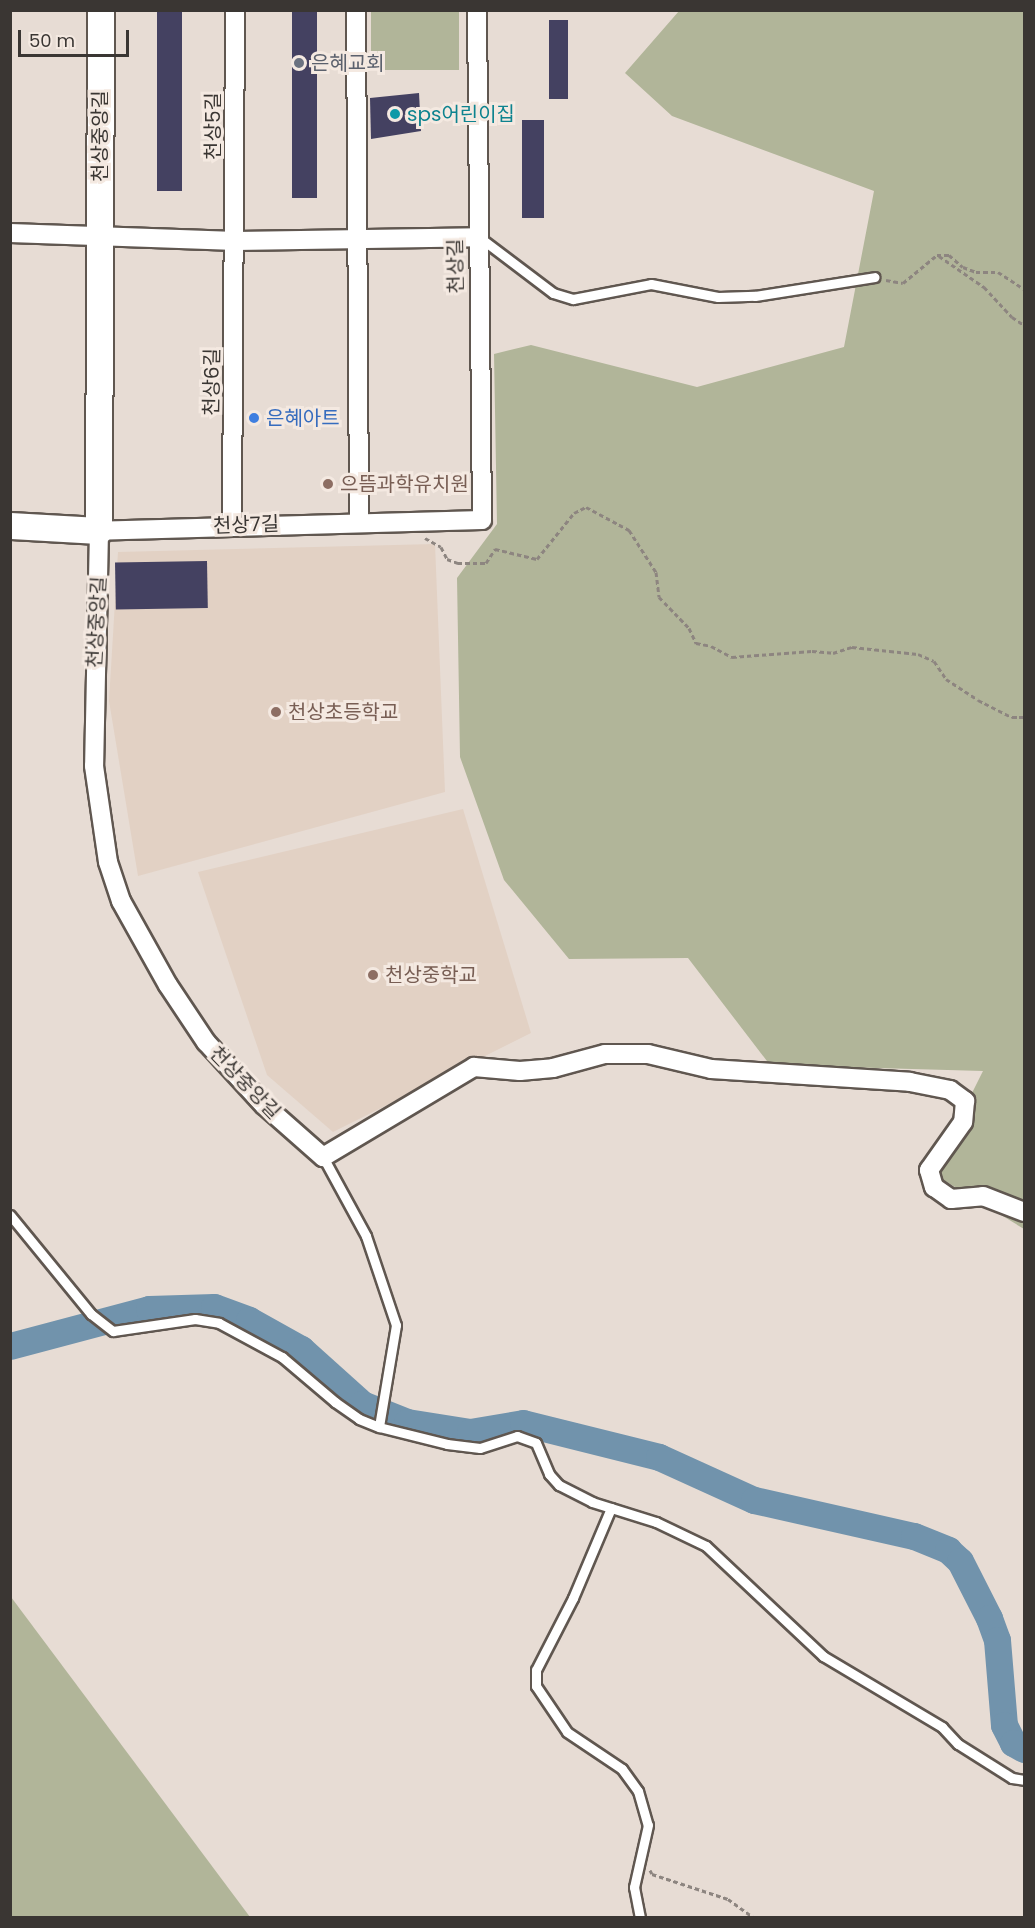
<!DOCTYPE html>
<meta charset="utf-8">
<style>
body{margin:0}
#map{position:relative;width:1035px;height:1928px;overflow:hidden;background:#e7dcd4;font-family:Poppins,"Noto Sans KR",sans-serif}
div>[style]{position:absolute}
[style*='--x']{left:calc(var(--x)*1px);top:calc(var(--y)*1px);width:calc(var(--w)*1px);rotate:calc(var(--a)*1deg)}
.built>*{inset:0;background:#e2d1c4}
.green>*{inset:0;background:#b1b599;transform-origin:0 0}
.river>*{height:27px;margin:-13.5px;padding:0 13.5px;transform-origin:13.5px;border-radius:13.5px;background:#7193ac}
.building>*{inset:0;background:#444161;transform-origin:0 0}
.path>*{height:3px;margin-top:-1.5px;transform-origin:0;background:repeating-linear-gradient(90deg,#8d8580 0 4.5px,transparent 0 7.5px)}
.roads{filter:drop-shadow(2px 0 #605750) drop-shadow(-2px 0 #605750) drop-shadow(0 2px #605750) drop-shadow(0 -2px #605750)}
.lane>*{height:9px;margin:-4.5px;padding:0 4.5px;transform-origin:4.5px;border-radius:4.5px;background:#fff}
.street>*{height:18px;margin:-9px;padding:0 9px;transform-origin:9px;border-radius:9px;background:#fff}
.secondary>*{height:26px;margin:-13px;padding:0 13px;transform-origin:13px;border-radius:13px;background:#fff}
.dots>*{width:16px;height:16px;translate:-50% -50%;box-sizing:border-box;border:3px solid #f4e9e1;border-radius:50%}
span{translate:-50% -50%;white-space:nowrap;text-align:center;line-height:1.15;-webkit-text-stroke:6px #f4e9e1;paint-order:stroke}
.worship-label{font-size:20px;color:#5b616d}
.left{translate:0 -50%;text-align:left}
.culture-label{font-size:20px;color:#0d838f}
.street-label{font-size:20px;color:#3a3633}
.shop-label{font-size:20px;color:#366cbe}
.education-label{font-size:20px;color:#785e54}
.frame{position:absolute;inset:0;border:12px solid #3a3633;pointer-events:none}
.scale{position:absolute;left:18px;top:30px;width:111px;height:27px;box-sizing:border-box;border:3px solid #3a3633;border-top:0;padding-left:8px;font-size:18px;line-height:21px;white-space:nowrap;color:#3a3633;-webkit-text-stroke:4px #f4e9e1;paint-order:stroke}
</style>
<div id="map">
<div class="built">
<i style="clip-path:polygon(435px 544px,445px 792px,138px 876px,109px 701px,118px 552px)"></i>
<i style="clip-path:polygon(463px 809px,531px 1033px,333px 1132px,267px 1075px,198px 872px)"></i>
</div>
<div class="green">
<i style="left:371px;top:11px;width:88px;height:59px"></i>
<i style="clip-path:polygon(679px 11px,1024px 11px,1024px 1229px,932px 1173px,983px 1071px,770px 1065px,688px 958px,569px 959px,504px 880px,460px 757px,457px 578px,497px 524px,494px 354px,531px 345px,697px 387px,844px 347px,874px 191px,672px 116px,625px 73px)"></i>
<i style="clip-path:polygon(10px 1597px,11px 1597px,250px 1917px,11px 1917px)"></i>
</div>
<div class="river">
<i style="--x:10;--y:1346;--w:144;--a:-14.9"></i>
<i style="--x:149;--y:1309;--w:65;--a:-1.8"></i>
<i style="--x:214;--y:1307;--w:37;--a:20"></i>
<i style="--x:249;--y:1320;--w:60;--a:29.1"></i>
<i style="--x:301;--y:1349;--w:82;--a:42"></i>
<i style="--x:362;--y:1404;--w:48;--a:21.8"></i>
<i style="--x:407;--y:1422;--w:64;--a:9"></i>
<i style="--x:470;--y:1432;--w:54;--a:-9.6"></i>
<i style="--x:523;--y:1423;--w:140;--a:14"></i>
<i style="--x:659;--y:1457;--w:104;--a:24.4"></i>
<i style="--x:754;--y:1500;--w:164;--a:12.7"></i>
<i style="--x:914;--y:1536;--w:37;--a:22"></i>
<i style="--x:948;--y:1550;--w:16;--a:43"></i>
<i style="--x:960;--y:1561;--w:64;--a:63"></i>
<i style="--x:989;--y:1618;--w:23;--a:70"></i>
<i style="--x:997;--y:1640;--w:85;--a:85.3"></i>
<i style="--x:1004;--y:1725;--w:20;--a:63"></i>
<i style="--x:1013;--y:1743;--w:13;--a:29"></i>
</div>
<div class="building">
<i style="left:157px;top:10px;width:25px;height:181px"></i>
<i style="left:292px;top:10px;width:25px;height:188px"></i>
<i style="left:549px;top:20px;width:19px;height:79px"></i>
<i style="clip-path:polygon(419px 93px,421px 131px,371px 139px,370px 98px)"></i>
<i style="left:522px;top:120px;width:22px;height:98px"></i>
<i style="left:207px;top:561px;width:47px;height:92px;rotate:89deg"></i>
</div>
<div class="path">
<i style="--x:939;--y:256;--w:55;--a:34.6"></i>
<i style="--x:984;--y:287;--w:41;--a:47"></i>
<i style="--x:1012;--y:317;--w:14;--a:34"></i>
<i style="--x:886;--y:280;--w:17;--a:10"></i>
<i style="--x:903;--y:283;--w:44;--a:-39.5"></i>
<i style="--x:937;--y:255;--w:12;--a:0"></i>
<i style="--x:949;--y:255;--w:18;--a:41"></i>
<i style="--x:963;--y:267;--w:14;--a:21"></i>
<i style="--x:976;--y:272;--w:22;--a:0"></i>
<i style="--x:998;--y:272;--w:31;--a:33"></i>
<i style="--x:425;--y:538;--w:18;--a:29"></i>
<i style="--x:441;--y:547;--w:13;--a:63"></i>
<i style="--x:447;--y:559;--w:12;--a:20"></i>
<i style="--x:458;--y:563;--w:28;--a:0"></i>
<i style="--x:486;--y:563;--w:17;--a:-57"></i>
<i style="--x:495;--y:549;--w:43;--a:13.4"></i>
<i style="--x:537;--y:559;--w:59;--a:-51.2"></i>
<i style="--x:574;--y:513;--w:13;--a:-27"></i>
<i style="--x:586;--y:507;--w:49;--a:28.1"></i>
<i style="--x:629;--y:530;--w:50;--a:57.3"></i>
<i style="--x:656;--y:572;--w:25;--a:83"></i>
<i style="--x:659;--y:597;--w:43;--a:45.9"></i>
<i style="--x:689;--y:628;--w:17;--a:65"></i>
<i style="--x:696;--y:643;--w:15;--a:11"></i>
<i style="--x:711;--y:646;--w:24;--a:28"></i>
<i style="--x:732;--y:657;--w:80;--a:-4.3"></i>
<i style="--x:812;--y:651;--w:21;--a:5"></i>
<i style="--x:833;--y:653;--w:20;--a:-18"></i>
<i style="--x:852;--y:647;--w:66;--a:6.1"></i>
<i style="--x:918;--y:654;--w:17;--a:24"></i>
<i style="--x:934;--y:661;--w:22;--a:56"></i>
<i style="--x:946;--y:679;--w:38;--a:33"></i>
<i style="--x:978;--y:700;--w:38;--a:27"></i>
<i style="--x:1012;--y:717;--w:12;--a:0"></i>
<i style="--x:650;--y:1870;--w:4;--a:63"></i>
<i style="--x:652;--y:1874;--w:80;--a:18.2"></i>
<i style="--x:728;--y:1899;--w:32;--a:36"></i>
</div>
<div class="roads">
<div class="lane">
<i style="--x:479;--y:237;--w:93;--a:37.1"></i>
<i style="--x:553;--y:293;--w:21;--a:17"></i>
<i style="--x:573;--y:299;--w:79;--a:-10.9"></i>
<i style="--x:651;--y:284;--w:68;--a:11"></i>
<i style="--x:718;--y:297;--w:37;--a:-2"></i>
<i style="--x:755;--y:296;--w:121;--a:-9"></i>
<i style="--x:323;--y:1157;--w:90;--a:61.4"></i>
<i style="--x:366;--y:1236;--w:94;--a:71.4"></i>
<i style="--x:396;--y:1325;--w:103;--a:99.5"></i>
<i style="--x:379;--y:1427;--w:70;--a:14"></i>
<i style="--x:447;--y:1444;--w:33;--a:7"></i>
<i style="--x:480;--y:1448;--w:39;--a:-18"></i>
<i style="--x:517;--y:1436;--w:20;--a:20"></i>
<i style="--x:536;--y:1443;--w:34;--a:67"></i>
<i style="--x:549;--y:1474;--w:15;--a:48"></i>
<i style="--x:559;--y:1485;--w:37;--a:27"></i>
<i style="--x:592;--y:1502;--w:67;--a:17.4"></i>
<i style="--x:656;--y:1522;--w:55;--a:25.6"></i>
<i style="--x:706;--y:1546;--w:161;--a:43.2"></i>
<i style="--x:823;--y:1656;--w:139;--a:30.8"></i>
<i style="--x:942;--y:1727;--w:23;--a:47"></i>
<i style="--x:958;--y:1744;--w:64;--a:32.2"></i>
<i style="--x:1012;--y:1778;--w:12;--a:9"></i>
<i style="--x:10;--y:1215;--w:128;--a:50.7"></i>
<i style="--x:91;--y:1314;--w:28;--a:38"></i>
<i style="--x:113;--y:1331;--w:83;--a:-8.3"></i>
<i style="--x:195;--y:1319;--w:24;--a:9"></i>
<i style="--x:219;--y:1323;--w:72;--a:28.4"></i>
<i style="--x:282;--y:1357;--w:70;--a:40.3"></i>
<i style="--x:335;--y:1402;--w:29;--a:35"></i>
<i style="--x:359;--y:1419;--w:22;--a:22"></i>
<i style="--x:611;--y:1508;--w:98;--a:112.9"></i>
<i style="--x:573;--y:1598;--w:81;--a:117.2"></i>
<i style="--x:536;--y:1670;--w:16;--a:90"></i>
<i style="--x:536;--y:1686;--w:55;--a:56"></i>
<i style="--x:567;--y:1732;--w:66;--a:33.9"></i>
<i style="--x:622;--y:1769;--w:27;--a:54"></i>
<i style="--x:638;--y:1791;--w:35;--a:74"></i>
<i style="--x:648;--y:1825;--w:64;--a:102.7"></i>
<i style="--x:634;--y:1887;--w:32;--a:79"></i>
</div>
<div class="street">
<i style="--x:356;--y:10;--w:512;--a:89.66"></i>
<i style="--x:477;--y:10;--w:510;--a:89.44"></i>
<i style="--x:482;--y:520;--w:383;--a:178.4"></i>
<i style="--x:99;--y:531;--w:235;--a:91.2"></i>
<i style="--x:94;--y:766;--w:97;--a:81.7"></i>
<i style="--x:108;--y:862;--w:41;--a:71.6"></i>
<i style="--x:121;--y:901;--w:96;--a:60.8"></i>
<i style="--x:168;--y:985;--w:69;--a:56.3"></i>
<i style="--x:206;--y:1042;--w:86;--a:47.4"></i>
<i style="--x:264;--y:1105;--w:79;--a:41.4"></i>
<i style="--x:323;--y:1157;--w:176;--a:-30.8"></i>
<i style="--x:474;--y:1067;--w:46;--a:5"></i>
<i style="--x:520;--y:1071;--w:33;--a:-5"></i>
<i style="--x:553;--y:1068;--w:54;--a:-15.1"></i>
<i style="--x:605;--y:1054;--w:43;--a:0"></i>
<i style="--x:648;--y:1054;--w:65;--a:13.4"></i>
<i style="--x:711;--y:1069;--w:199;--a:3.7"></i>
<i style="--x:910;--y:1082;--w:41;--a:11.3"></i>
<i style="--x:950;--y:1090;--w:19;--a:36"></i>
<i style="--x:965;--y:1101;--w:21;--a:95"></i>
<i style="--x:963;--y:1122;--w:59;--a:125.3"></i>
<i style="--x:929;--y:1170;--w:18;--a:74"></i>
<i style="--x:934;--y:1187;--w:21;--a:35"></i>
<i style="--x:951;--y:1199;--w:32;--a:-5"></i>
<i style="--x:983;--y:1196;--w:44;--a:21.3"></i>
<i style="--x:10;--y:233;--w:226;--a:2"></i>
<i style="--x:236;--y:241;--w:242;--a:-0.9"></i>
<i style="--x:232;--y:525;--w:515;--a:-89.67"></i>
</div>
<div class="secondary">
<i style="--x:10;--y:526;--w:89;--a:3.2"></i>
<i style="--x:99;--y:531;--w:521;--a:-89.78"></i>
</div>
</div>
<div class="dots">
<i style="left:299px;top:63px;background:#6b7280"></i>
<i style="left:395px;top:114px;background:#0f9aa8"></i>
<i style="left:254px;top:418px;background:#3f7fe0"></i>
<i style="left:328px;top:484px;background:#8d6e63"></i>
<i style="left:276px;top:712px;background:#8d6e63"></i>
<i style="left:373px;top:975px;background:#8d6e63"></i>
</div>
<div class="worship-label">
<span class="left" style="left:311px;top:63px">은혜교회</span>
</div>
<div class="culture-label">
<span class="left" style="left:407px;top:114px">sps어린이집</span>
</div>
<div class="street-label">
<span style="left:213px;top:126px;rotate:-90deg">천상5길</span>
<span style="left:100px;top:136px;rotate:-90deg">천상중앙길</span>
<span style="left:456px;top:266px;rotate:-91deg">천상길</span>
<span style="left:212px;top:382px;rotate:-89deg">천상6길</span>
<span style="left:246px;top:525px;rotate:-2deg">천상7길</span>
<span style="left:97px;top:622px;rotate:-87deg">천상중앙길</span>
<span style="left:245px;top:1083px;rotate:46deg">천상중앙길</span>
</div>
<div class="shop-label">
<span class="left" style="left:266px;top:418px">은혜아트</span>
</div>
<div class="education-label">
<span class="left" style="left:340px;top:484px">으뜸과학유치원</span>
<span class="left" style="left:288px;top:712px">천상초등학교</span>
<span class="left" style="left:385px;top:975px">천상중학교</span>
</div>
<div class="frame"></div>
<div class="scale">50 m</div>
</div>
